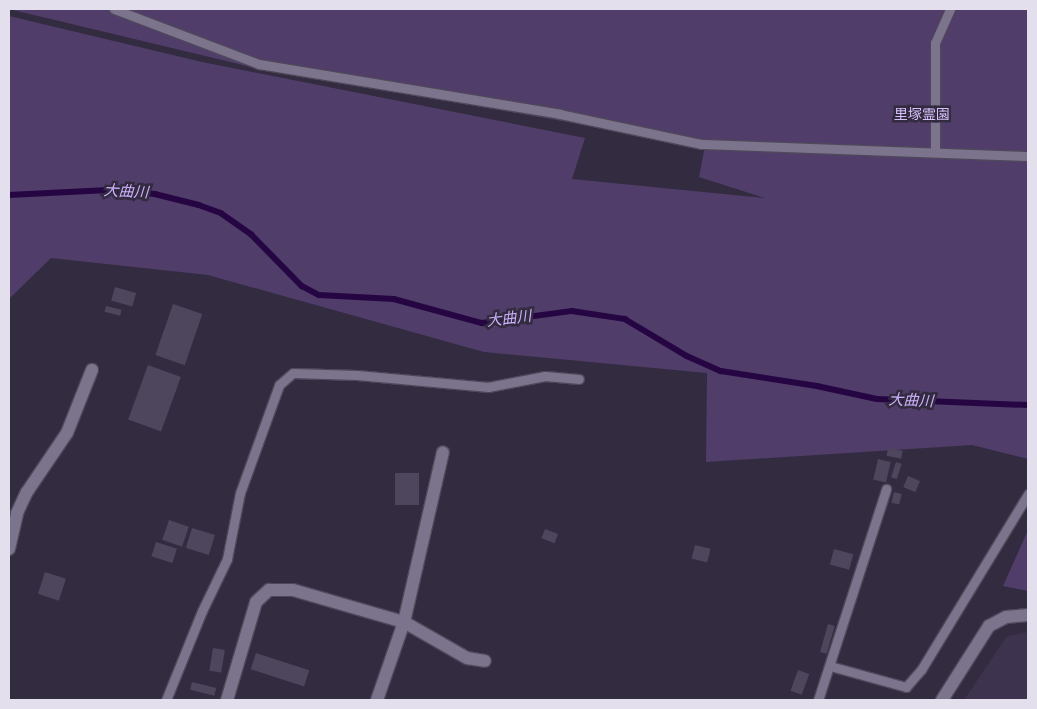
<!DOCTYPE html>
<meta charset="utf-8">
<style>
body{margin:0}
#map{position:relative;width:1037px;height:709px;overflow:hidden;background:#332b40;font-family:"DejaVu Sans","Noto Sans JP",sans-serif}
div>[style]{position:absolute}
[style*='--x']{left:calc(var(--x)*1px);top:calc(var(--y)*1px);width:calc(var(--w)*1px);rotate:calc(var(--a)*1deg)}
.built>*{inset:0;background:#3d334e}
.green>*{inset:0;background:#503d6a}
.stream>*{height:5.5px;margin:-2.75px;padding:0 2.75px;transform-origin:2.75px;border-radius:2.75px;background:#260543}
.building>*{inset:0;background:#4e465d;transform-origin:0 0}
.roads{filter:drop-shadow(1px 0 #4f485a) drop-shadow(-1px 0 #4f485a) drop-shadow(0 1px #4f485a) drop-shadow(0 -1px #4f485a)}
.lane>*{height:9px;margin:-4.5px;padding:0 4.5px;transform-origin:4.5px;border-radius:4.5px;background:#7c738c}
.street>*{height:12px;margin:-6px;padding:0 6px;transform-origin:6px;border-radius:6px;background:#7c738c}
span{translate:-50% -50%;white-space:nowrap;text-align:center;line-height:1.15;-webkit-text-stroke:5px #332b40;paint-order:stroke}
.park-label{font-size:14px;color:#d7c1fa}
.water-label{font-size:15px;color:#cdb0fc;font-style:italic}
.frame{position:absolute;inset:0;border:10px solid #e4dfed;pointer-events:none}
</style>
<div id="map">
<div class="built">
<i style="clip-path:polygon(1028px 632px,1028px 700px,964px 700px,1007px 636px)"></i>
</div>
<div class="green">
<i style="clip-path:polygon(9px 9px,1028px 9px,1028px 459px,972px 445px,706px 462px,707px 373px,484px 352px,208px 275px,51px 258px,9px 299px,9px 16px,202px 62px,585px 138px,572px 179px,765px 198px,699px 177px,705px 146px,247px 66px)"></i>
<i style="clip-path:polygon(1028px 530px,1028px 591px,1003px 586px)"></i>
</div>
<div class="stream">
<i style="--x:9;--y:195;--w:99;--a:-2.9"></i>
<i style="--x:108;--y:190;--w:47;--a:4.9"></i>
<i style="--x:155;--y:194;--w:45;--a:14"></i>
<i style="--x:199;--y:205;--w:23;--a:20"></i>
<i style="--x:221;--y:213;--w:37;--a:35"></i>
<i style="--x:251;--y:234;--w:73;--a:45.6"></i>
<i style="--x:302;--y:286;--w:19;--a:28"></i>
<i style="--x:319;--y:295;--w:75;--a:3.1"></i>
<i style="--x:394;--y:299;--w:91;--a:15.3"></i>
<i style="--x:482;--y:323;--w:91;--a:-7.6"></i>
<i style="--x:572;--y:311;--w:54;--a:8.6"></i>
<i style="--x:625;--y:319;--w:72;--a:30.8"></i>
<i style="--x:687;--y:356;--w:37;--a:24"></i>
<i style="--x:721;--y:371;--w:97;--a:8.9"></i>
<i style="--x:817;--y:386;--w:61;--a:12.2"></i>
<i style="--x:877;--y:399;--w:151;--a:2.3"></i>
</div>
<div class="building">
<i style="left:115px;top:287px;width:22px;height:14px;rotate:16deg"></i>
<i style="left:173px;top:304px;width:31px;height:54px;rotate:19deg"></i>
<i style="left:106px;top:306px;width:16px;height:6px;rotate:14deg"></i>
<i style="left:148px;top:365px;width:35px;height:58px;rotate:20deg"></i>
<i style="left:888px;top:448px;width:15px;height:8px;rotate:11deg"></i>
<i style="left:878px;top:459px;width:13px;height:21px;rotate:13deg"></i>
<i style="left:896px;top:462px;width:6px;height:16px;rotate:18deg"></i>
<i style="left:395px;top:473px;width:24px;height:32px"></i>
<i style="left:908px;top:476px;width:13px;height:12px;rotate:23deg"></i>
<i style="left:894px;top:492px;width:8px;height:11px;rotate:14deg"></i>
<i style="left:169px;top:520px;width:21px;height:21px;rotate:19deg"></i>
<i style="left:192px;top:528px;width:24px;height:21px;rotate:17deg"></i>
<i style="left:545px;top:529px;width:14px;height:10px;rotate:21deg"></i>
<i style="left:156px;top:542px;width:22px;height:15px;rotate:18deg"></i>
<i style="left:695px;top:545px;width:16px;height:14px;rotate:14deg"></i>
<i style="left:834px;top:549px;width:20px;height:16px;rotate:15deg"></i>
<i style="left:45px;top:572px;width:22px;height:23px;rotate:18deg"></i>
<i style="left:828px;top:624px;width:7px;height:29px;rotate:16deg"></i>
<i style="left:213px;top:648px;width:12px;height:23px;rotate:9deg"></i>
<i style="left:256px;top:653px;width:56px;height:17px;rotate:18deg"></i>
<i style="left:798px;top:670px;width:12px;height:22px;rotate:20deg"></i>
<i style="left:192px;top:682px;width:25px;height:8px;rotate:14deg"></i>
</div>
<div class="roads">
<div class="lane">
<i style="--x:114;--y:9;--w:155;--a:20.8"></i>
<i style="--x:259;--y:64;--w:305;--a:9.4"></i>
<i style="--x:560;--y:114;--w:144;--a:12"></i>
<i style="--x:701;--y:144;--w:327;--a:2.1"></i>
<i style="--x:935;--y:152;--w:109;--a:-90"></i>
<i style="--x:935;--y:43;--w:37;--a:-66"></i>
<i style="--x:830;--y:666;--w:79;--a:15.4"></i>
<i style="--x:906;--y:687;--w:23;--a:-49"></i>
<i style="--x:921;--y:670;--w:206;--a:-58.7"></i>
<i style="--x:166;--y:700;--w:96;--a:-68"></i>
<i style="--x:202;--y:611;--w:58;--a:-64.3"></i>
<i style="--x:227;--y:559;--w:67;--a:-78.9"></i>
<i style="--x:240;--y:493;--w:115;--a:-70.1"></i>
<i style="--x:279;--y:385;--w:18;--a:-41"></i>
<i style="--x:293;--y:373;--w:64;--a:1.8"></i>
<i style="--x:357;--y:375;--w:132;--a:5.2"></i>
<i style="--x:488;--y:387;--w:58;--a:-10.9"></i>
<i style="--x:545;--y:376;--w:34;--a:5"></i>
<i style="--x:818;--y:700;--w:222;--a:-72.1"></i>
</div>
<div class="street">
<i style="--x:9;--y:549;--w:37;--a:-77"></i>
<i style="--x:17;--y:513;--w:23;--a:-65"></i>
<i style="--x:27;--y:492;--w:71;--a:-55.9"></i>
<i style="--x:67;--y:433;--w:68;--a:-68.4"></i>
<i style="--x:227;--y:700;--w:102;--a:-73.5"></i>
<i style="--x:256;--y:602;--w:18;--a:-43"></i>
<i style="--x:269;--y:590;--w:24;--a:0"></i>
<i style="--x:293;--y:590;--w:116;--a:16.1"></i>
<i style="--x:404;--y:622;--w:73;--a:29.7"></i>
<i style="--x:467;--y:658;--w:18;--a:9"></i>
<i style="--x:377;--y:700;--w:83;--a:-70.9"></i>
<i style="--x:404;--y:622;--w:174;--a:-77.1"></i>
<i style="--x:942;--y:700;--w:88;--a:-57.6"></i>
<i style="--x:989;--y:626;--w:19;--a:-28"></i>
<i style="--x:1006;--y:617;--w:22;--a:-5"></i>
</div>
</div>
<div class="park-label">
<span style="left:922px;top:114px">里塚霊園</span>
</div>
<div class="water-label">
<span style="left:126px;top:192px;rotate:3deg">大曲川</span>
<span style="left:509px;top:319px;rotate:-7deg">大曲川</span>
<span style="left:911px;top:401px;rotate:2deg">大曲川</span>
</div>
<div class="frame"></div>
</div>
